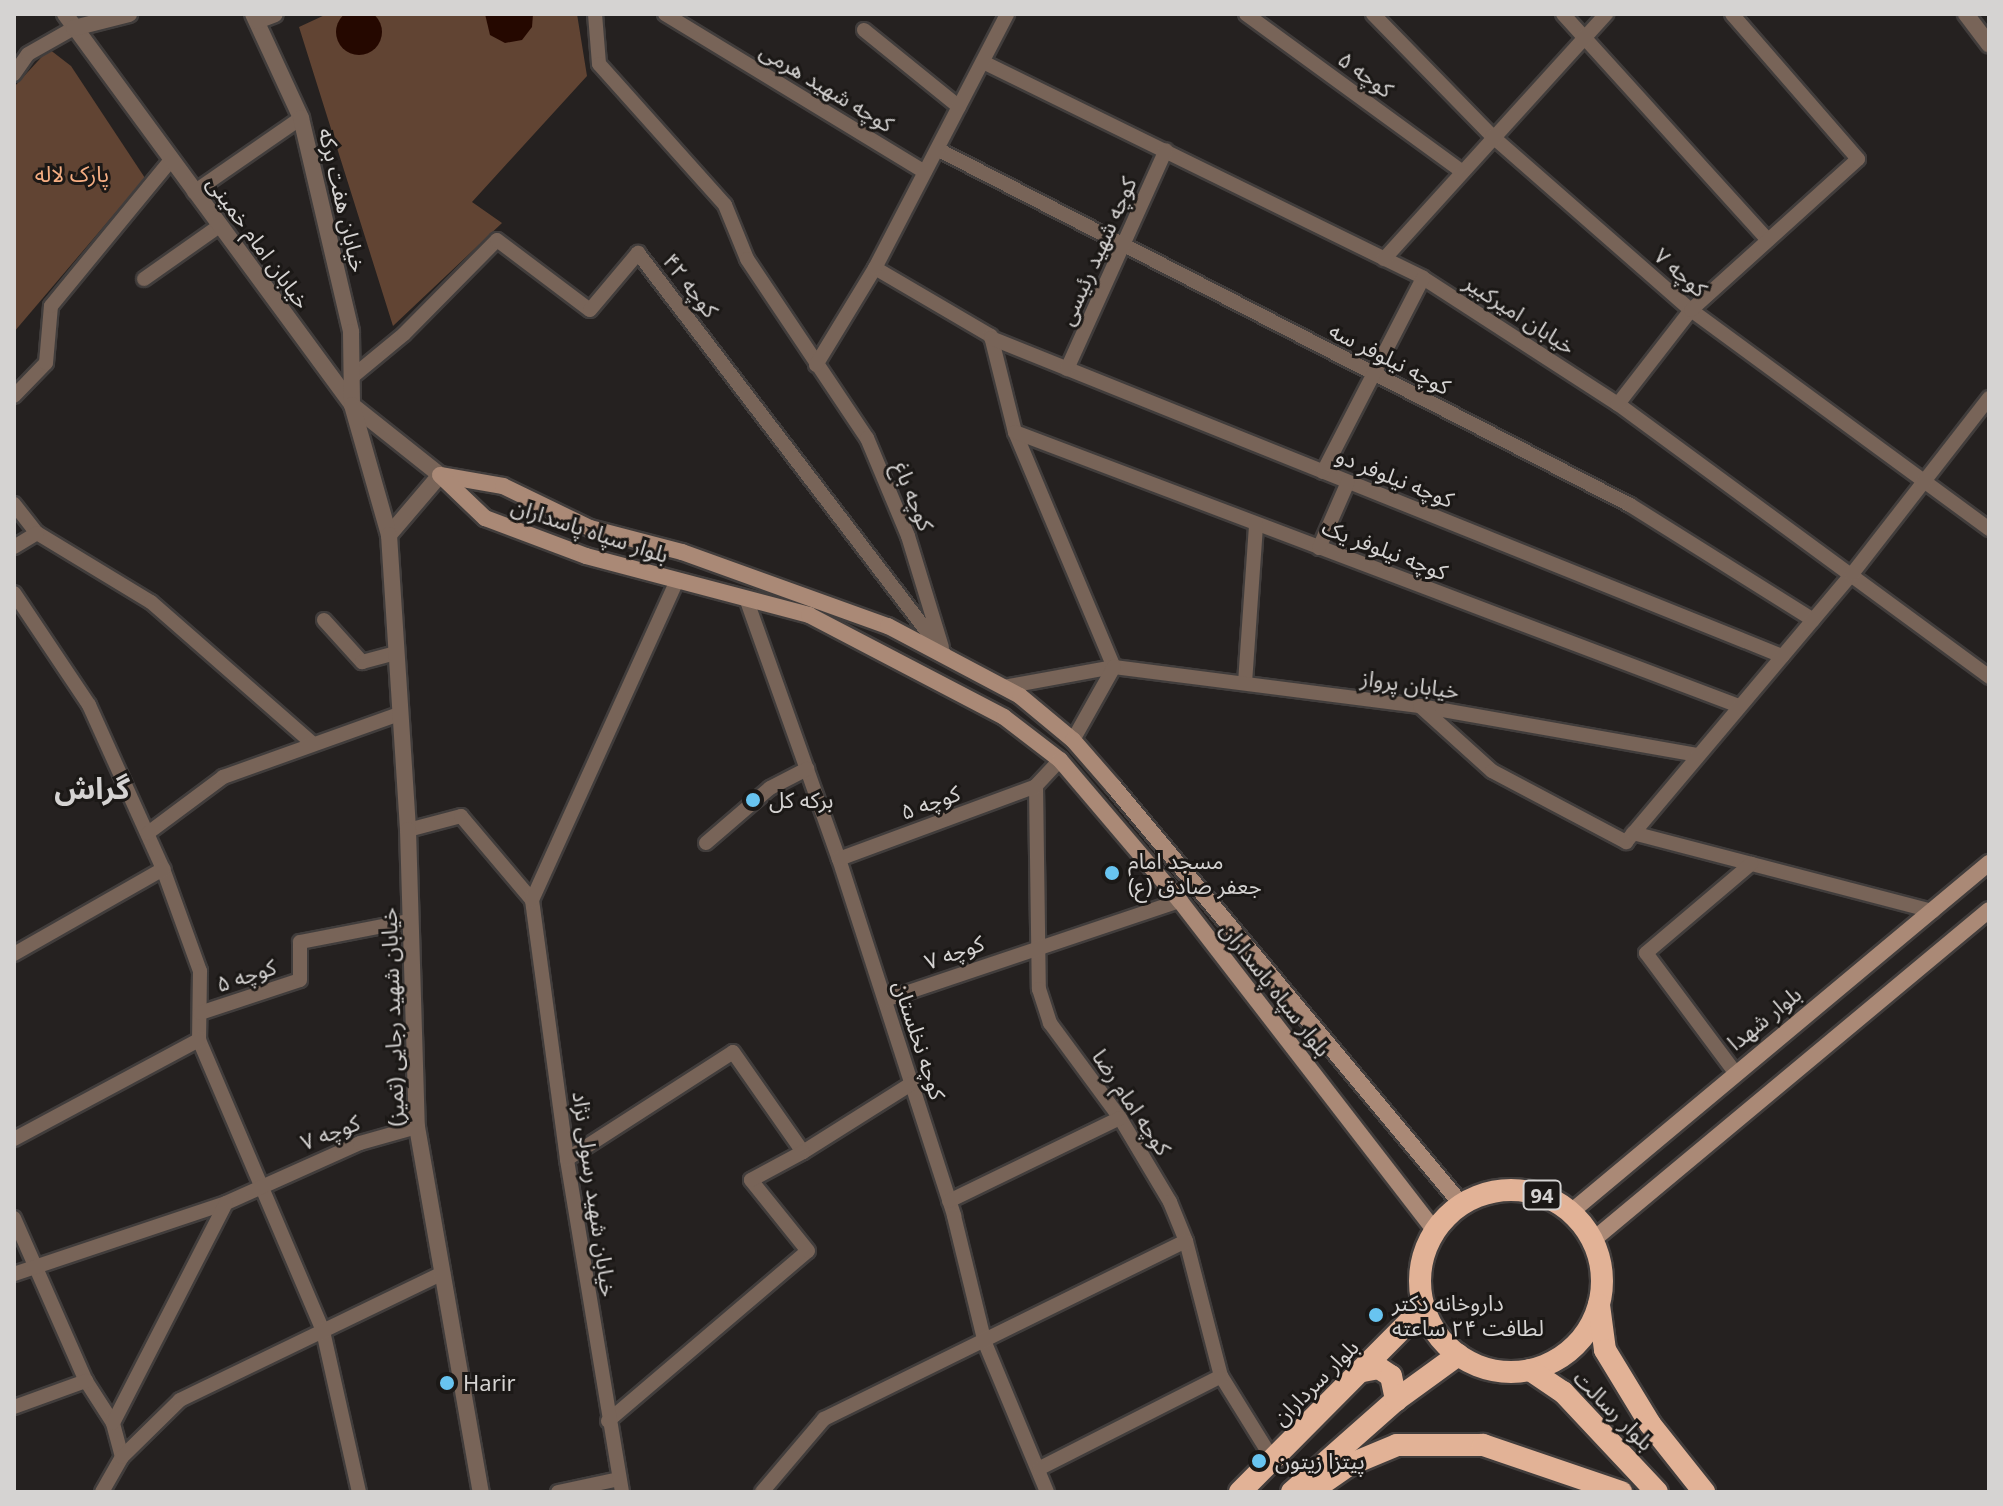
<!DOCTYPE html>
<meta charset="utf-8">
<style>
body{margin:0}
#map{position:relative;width:2003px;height:1506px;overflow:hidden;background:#252120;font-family:"Noto Sans","Noto Sans Arabic",sans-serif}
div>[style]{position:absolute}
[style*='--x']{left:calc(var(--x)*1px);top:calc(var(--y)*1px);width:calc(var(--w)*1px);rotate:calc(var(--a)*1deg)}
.green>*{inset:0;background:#614433}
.water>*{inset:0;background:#250800}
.round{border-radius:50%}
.roads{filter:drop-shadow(2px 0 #413d3c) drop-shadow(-2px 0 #413d3c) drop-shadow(0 2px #413d3c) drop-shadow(0 -2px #413d3c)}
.minor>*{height:14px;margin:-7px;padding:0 7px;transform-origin:7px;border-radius:7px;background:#786458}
.tertiary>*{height:16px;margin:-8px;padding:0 8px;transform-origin:8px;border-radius:8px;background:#786458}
.secondary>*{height:16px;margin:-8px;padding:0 8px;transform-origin:8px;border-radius:8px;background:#aa8976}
.trunk>*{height:22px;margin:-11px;padding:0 11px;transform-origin:11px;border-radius:11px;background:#e2b296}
.trunk>.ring{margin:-11px;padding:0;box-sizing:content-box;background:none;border:22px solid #e2b296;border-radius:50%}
.dots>*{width:22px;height:22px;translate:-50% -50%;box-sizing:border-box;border:4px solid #1b1816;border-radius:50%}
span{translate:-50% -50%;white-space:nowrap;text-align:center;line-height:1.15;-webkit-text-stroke:6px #1b1816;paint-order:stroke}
.shield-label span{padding:2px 6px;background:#1b1816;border:2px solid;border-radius:6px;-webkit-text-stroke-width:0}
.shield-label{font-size:20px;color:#d5d3d2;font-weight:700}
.street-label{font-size:22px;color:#d5d3d2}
.park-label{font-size:22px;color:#f6ae83}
.poi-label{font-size:22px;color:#d5d3d2}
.left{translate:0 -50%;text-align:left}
.district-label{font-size:30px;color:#d5d3d2;font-weight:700}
.frame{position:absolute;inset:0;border:16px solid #d5d3d2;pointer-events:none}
</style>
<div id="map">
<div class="green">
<i style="clip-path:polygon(327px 14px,577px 14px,587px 76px,472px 202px,502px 223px,393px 326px,299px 27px)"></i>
<i style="clip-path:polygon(49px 49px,71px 66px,145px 178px,14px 332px,14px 87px)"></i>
</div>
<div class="water">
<i class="round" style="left:336px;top:9px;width:46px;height:46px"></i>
<i style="clip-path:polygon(485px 14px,533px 14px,532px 27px,522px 40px,505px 43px,490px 35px)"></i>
</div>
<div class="roads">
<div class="minor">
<i style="--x:595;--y:14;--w:50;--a:85.4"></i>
<i style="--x:599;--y:64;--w:189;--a:48.2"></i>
<i style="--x:725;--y:205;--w:58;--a:67.8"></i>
<i style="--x:747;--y:259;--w:216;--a:56.2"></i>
<i style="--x:867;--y:438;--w:106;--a:67.3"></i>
<i style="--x:908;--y:536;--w:116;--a:73"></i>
<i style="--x:665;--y:14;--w:304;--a:31.3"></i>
<i style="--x:1246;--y:14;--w:265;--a:36.1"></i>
<i style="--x:1373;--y:14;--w:170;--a:45.7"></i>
<i style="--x:1492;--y:136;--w:264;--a:41.2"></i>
<i style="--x:1691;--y:310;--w:370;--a:36.3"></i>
<i style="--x:1563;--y:14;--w:305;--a:47.8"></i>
<i style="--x:864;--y:30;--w:122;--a:39"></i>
<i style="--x:983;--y:62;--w:490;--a:26.1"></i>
<i style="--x:1423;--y:278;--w:232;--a:32.9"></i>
<i style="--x:1618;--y:404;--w:461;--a:36.3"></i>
<i style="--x:14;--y:74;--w:24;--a:-55"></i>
<i style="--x:28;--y:54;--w:53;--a:-29.5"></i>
<i style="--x:939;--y:150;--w:777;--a:27.19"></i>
<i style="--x:1630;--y:505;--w:216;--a:32.1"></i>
<i style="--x:194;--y:192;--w:130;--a:-34.7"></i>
<i style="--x:1384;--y:259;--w:331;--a:-47.8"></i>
<i style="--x:875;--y:268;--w:134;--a:30.4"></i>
<i style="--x:991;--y:336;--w:99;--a:76"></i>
<i style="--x:1015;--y:432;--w:255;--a:67.2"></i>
<i style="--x:144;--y:279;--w:92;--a:-35.2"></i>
<i style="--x:991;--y:338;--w:853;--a:21.9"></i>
<i style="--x:816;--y:365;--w:114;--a:-58.7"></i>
<i style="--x:875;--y:268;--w:286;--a:-62.5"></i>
<i style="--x:1067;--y:369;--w:240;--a:-65.7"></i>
<i style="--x:352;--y:377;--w:67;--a:-39.6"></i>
<i style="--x:404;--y:334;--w:132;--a:-45.3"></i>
<i style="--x:497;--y:240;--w:116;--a:37"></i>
<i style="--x:590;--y:310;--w:75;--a:-49.9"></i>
<i style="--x:638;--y:253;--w:506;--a:52.63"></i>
<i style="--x:14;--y:396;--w:46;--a:-45.9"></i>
<i style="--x:46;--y:363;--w:57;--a:-85"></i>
<i style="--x:51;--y:306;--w:189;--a:-50.6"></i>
<i style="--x:1618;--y:404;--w:119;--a:-52.2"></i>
<i style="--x:1691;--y:310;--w:225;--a:-42.1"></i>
<i style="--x:1858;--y:159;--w:192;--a:-131"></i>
<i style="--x:1015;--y:432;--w:774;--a:20.73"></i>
<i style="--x:1323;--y:472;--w:218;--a:-62.7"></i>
<i style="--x:14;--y:504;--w:37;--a:52"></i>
<i style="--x:37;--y:533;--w:133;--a:31.2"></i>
<i style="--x:151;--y:602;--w:214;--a:41.2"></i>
<i style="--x:14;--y:547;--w:27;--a:-31"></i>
<i style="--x:1319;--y:548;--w:72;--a:-66.3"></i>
<i style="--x:14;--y:593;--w:135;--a:56.2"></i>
<i style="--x:89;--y:705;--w:180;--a:65.7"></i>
<i style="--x:163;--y:869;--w:109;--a:70.1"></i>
<i style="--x:200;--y:971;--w:69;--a:90.8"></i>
<i style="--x:199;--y:1040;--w:316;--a:66.9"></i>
<i style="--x:323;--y:1331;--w:165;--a:77.4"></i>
<i style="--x:747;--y:601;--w:274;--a:70.4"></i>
<i style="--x:839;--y:859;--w:375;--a:72.1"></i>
<i style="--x:954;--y:1216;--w:131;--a:76.3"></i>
<i style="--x:985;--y:1343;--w:161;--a:67.4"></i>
<i style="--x:324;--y:620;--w:57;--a:47.9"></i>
<i style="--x:362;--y:662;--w:34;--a:-15"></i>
<i style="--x:1245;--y:683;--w:159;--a:-86"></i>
<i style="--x:1004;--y:687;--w:112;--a:-10.3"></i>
<i style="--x:1114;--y:667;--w:308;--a:7.3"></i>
<i style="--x:1420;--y:706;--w:281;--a:10"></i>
<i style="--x:1420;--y:706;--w:97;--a:42.1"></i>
<i style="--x:1492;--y:771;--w:152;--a:27.9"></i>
<i style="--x:1626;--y:842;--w:351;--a:-49.9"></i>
<i style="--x:1852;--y:574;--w:223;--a:-52.1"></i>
<i style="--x:1073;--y:740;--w:84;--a:-60.7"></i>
<i style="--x:1060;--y:760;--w:35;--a:133"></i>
<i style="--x:1036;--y:786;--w:203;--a:89.2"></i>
<i style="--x:1039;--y:989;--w:36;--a:72"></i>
<i style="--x:1050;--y:1023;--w:118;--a:53.6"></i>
<i style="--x:1120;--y:1118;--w:98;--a:59.2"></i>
<i style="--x:1170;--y:1202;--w:42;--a:67.7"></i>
<i style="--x:1186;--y:1241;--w:139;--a:75.5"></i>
<i style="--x:1221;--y:1376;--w:99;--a:58.2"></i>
<i style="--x:408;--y:830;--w:55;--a:-14.8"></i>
<i style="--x:461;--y:816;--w:110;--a:49.8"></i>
<i style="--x:148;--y:833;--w:94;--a:-36.7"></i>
<i style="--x:223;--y:777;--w:187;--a:-19.7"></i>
<i style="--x:1633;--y:833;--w:310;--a:14.6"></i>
<i style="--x:706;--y:843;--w:84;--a:-40.7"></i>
<i style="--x:770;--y:788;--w:42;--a:-27.2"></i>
<i style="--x:839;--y:859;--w:210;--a:-20.3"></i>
<i style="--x:14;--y:954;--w:172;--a:-29.7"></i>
<i style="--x:885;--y:1000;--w:311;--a:-18.6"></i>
<i style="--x:200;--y:1013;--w:105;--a:-18.3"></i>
<i style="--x:300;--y:980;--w:38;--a:-90"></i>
<i style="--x:300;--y:942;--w:111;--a:-10.9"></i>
<i style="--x:1734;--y:1071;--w:147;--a:-126.7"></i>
<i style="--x:1646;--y:953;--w:138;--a:-40.3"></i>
<i style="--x:14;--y:1139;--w:210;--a:-28.2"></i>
<i style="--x:567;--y:1159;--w:197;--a:-32.8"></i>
<i style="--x:733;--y:1052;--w:122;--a:55"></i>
<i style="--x:803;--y:1152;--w:128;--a:-32.2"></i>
<i style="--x:949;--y:1201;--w:190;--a:-25.9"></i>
<i style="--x:14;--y:1218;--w:178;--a:66.2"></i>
<i style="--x:86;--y:1381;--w:50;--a:57.3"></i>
<i style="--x:14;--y:1274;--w:224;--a:-18.5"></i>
<i style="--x:226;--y:1203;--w:147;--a:-24.1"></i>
<i style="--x:360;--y:1143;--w:59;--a:-15.7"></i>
<i style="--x:14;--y:1407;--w:77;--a:-19.9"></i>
<i style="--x:608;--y:1421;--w:262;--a:-40.4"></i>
<i style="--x:808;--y:1251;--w:91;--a:-128.8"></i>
<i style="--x:751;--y:1180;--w:59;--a:-28.3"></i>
<i style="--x:122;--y:1457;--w:35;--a:-105"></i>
<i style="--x:113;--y:1423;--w:247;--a:-62.8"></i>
<i style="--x:1040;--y:1468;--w:203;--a:-26.9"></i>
<i style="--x:102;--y:1492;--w:40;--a:-60.3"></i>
<i style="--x:122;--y:1457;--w:81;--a:-44.5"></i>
<i style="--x:180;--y:1400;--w:292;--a:-25.8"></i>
<i style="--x:558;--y:1492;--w:62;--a:-12"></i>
<i style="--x:622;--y:1492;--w:338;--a:-99.4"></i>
<i style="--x:567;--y:1159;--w:261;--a:-97.7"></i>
<i style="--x:532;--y:900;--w:349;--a:-65.6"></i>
<i style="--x:762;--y:1492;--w:96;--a:-49.7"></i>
<i style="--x:824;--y:1419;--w:403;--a:-26.2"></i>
</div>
<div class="tertiary">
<i style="--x:65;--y:14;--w:485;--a:53.7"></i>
<i style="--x:352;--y:405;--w:112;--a:38.5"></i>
<i style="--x:440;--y:475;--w:79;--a:130.4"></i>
<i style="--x:253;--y:14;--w:115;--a:65.2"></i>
<i style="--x:301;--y:118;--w:220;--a:76.8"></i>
<i style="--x:351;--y:332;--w:73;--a:89.2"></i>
<i style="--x:352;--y:405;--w:135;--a:74.1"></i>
<i style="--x:389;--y:535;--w:296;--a:86.3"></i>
<i style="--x:408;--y:830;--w:297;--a:88.3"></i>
<i style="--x:417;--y:1127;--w:371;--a:80.1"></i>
<i style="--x:1966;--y:14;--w:38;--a:53"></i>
<i style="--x:257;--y:21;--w:19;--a:-21"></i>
<i style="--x:74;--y:28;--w:57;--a:-14.3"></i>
</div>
<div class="secondary">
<i style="--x:440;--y:475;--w:64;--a:9.9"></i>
<i style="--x:503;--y:486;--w:97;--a:25.8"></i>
<i style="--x:590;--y:528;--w:95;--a:14.6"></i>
<i style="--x:682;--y:552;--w:219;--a:19.8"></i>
<i style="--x:888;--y:626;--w:149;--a:27.9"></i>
<i style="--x:1020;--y:696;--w:69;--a:39.7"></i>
<i style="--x:1073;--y:740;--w:62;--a:48.9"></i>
<i style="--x:1114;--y:787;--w:544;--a:50.22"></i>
<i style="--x:441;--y:476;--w:61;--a:43.7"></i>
<i style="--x:485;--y:518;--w:108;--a:20.6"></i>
<i style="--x:586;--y:556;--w:231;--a:14.8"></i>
<i style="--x:809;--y:615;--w:220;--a:27.6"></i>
<i style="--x:1004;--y:717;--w:71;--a:37.5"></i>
<i style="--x:1060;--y:760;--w:185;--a:49.6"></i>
<i style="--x:1180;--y:901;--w:417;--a:52.3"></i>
<i style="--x:1571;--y:1212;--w:545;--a:-39.86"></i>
<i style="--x:1593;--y:1240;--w:515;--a:-39.81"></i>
</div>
<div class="trunk">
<i class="ring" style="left:1420px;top:1190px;width:160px;height:160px"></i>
<i style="--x:1599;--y:1305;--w:45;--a:82.4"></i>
<i style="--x:1605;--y:1350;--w:87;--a:58.7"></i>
<i style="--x:1650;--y:1424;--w:87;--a:51.5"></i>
<i style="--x:1530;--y:1370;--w:40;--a:34"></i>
<i style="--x:1563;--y:1392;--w:137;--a:46.8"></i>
<i style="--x:1363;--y:1371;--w:16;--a:-11"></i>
<i style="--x:1379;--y:1368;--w:14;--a:34"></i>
<i style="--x:1391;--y:1376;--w:25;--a:78"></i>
<i style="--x:1240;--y:1492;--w:261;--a:-45.2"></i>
<i style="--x:1292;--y:1492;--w:139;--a:-41.5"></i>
<i style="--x:1396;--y:1400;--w:77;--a:-36"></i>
<i style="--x:1310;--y:1492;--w:47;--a:-34.7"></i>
<i style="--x:1349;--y:1465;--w:52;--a:-22.6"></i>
<i style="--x:1397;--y:1445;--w:86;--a:0"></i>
<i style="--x:1483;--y:1445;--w:146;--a:18.8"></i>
</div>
</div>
<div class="dots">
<i style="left:753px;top:800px;background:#68c4f0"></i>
<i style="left:1112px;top:873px;background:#68c4f0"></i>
<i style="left:1376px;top:1315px;background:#68c4f0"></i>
<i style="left:447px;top:1383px;background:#68c4f0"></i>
<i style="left:1259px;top:1461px;background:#68c4f0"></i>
</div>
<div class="shield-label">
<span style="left:1542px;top:1195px">94</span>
</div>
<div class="street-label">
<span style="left:1366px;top:74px;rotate:36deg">کوچه ۵</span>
<span style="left:827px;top:87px;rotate:31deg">کوچه شهید هرمی</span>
<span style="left:343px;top:200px;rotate:77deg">خیابان هفت برکه</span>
<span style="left:259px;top:242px;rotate:54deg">خیابان امام خمینی</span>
<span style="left:1097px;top:251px;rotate:-66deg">کوچه شهید رئیسی</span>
<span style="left:1681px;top:272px;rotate:41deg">کوچه ۷</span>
<span style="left:691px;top:285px;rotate:52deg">کوچه ۴۲</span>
<span style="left:1520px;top:314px;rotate:33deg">خیابان امیرکبیر</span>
<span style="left:1390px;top:358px;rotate:27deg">کوچه نیلوفر سه</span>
<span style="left:1395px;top:477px;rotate:22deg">کوچه نیلوفر دو</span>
<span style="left:914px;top:496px;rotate:68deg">کوچه باغ</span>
<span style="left:590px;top:530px;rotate:18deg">بلوار سپاه پاسداران</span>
<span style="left:1385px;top:549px;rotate:21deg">کوچه نیلوفر یک</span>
<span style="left:1410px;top:684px;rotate:8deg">خیابان پرواز</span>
<span style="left:930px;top:802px;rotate:-20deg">کوچه ۵</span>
<span style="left:954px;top:952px;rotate:-20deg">کوچه ۷</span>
<span style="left:246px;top:975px;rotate:-18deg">کوچه ۵</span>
<span style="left:1276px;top:989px;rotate:52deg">بلوار سپاه پاسداران</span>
<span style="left:392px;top:1017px;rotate:-92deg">خیابان شهید رجایی (تمیز)</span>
<span style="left:1764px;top:1018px;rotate:-39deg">بلوار شهدا</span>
<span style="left:920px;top:1040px;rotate:72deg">کوچه نخلستان</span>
<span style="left:1132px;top:1102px;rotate:56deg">کوچه امام رضا</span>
<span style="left:330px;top:1132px;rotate:-21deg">کوچه ۷</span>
<span style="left:595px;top:1194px;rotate:82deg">خیابان شهید رسولی نژاد</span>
<span style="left:1315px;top:1382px;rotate:-45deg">بلوار سرداران</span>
<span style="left:1614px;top:1410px;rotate:45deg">بلوار رسالت</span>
</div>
<div class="park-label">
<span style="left:72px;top:174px">پارک لاله</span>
</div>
<div class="poi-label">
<span class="left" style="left:769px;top:800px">برکه کل</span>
<span class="left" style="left:1128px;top:873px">مسجد امام<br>جعفر صادق (ع)</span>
<span class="left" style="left:1392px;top:1315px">داروخانه دکتر<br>لطافت ۲۴ ساعته</span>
<span class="left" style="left:463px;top:1383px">Harir</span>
<span class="left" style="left:1275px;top:1461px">پیتزا زیتون</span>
</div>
<div class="district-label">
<span style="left:92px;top:788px">گراش</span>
</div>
<div class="frame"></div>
</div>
